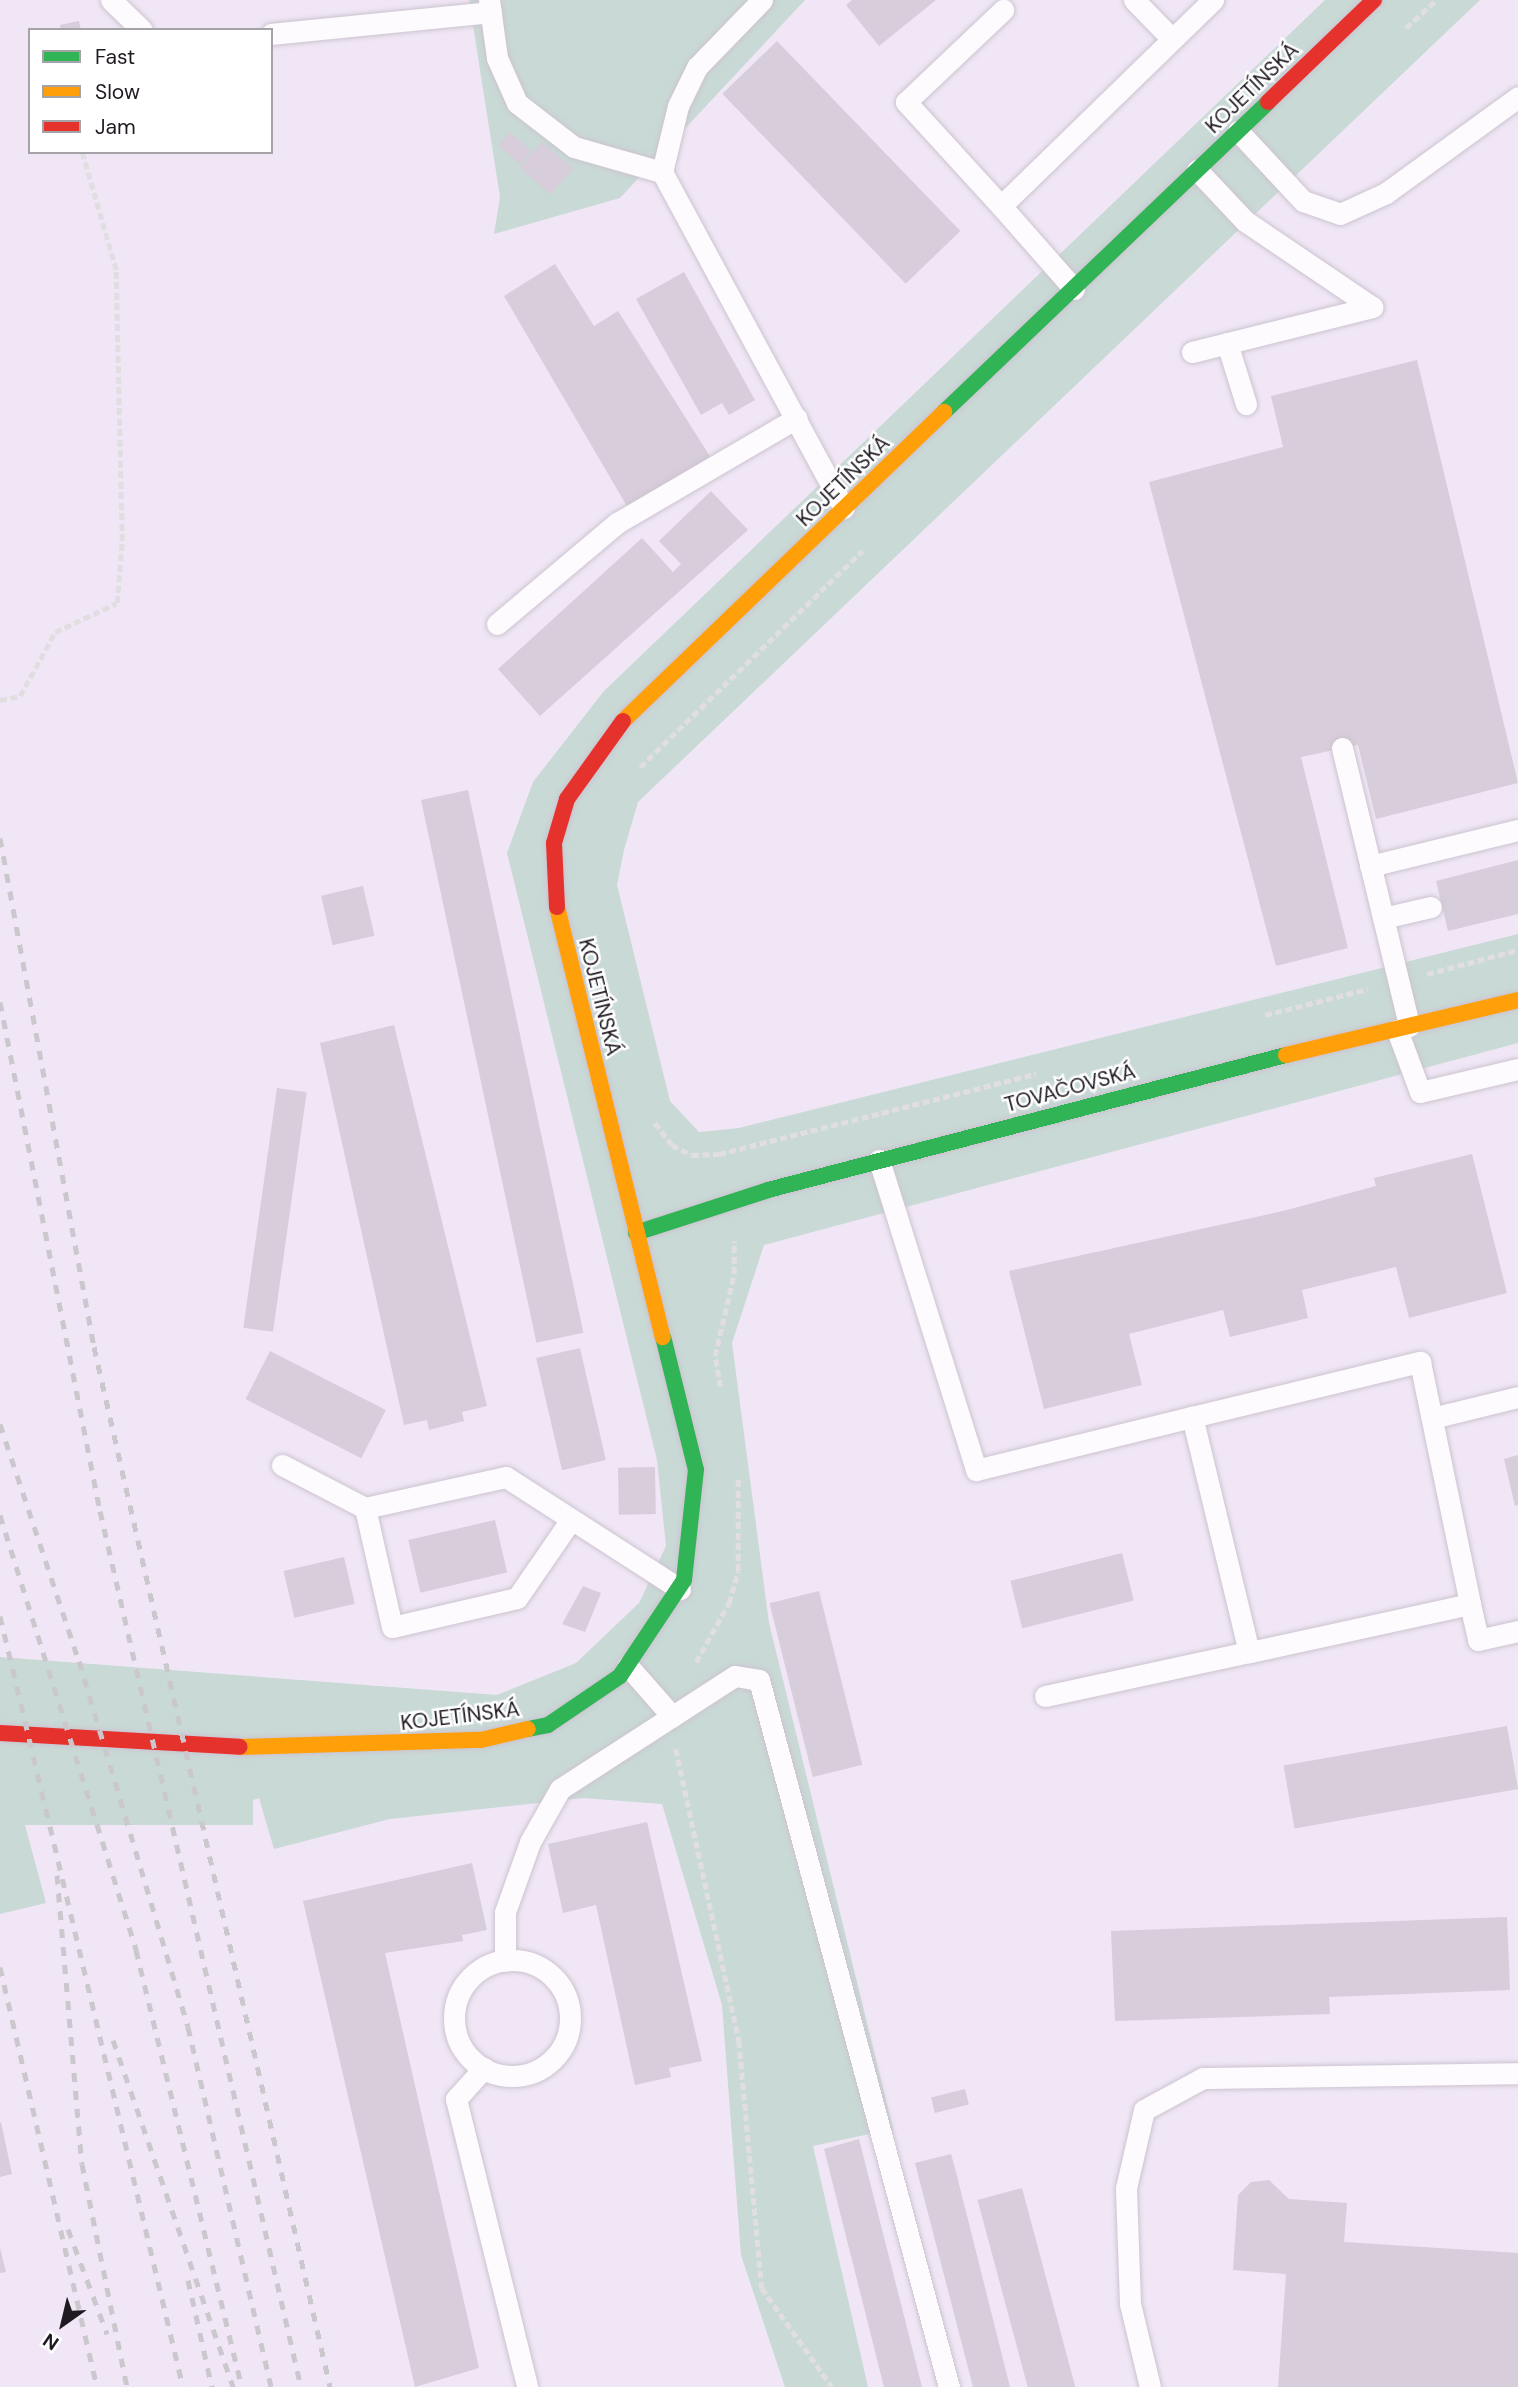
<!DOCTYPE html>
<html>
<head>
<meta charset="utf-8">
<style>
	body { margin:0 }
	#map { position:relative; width:1518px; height:2387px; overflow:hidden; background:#f0e6f5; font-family:"DM Sans",sans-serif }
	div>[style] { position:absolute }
	.green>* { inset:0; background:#c9d9d6 }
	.building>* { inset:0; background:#d8cdda; transform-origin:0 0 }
	.path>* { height:4.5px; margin-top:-2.25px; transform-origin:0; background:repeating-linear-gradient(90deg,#e1dee2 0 7px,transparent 0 10.5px) }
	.roads { filter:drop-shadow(0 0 2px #ccc4d0) drop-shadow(0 0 2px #ccc4d0) }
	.lane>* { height:21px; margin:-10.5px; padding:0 10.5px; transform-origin:10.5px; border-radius:10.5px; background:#fdfbfe }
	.lane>.ring { margin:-10.5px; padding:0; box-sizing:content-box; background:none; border:21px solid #fdfbfe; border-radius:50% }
	.fast>* { height:16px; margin:-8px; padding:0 8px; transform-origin:8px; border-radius:8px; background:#30b455 }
	.slow>* { height:16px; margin:-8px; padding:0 8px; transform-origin:8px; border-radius:8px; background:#ff9f0a }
	.jam>* { height:16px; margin:-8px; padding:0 8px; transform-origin:8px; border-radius:8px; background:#e5322d }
	.rail>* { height:5px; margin-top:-2.5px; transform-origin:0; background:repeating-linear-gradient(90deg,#cbc8cd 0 9px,transparent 0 18px) }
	span { translate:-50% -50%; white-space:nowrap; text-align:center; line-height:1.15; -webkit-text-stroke:5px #fff; paint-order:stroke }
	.street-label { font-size:21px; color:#1f1922 }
	.legend { position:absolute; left:28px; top:28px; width:245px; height:126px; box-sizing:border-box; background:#fff; border:2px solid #a5a3a7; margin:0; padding:9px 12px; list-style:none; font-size:21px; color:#1f1922 }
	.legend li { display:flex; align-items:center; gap:14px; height:35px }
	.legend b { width:35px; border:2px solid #a5a3a7 }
	.north { position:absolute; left:28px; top:2289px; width:70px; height:70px; -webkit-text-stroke:5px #fff; paint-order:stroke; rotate:214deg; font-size:19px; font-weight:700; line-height:28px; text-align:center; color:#1f1922 }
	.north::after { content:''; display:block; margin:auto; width:24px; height:32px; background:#1f1922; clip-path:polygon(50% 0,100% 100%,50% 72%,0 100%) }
</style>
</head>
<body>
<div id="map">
	<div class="green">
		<i style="clip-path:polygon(469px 0,805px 0,620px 198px,494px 234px,500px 197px)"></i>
		<i style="clip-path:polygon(1325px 0,1480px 0,638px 802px,624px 850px,617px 885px,670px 1101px,699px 1132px,739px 1128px,1518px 934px,1518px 1043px,764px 1245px,732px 1343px,769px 1623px,893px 2129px,813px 2146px,868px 2387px,785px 2387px,741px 2255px,722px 2005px,662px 1804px,583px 1798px,390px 1819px,274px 1849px,259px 1798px,253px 1800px,253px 1825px,25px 1825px,46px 1903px,0 1914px,0 1657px,497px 1695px,576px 1663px,639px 1603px,666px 1546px,657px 1460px,507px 853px,533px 782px,604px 691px)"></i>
	</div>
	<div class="building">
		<i style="clip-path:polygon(852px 0,936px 0,879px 46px,846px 5px)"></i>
		<i style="clip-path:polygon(79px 21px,81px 30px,61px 30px,60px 25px)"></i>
		<i style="left:777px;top:41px;width:264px;height:76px;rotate:46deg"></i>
		<i style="left:510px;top:132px;width:29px;height:18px;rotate:41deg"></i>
		<i style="left:542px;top:142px;width:41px;height:34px;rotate:41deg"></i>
		<i style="clip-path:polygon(555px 264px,594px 326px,618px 311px,713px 461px,628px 508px,504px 296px)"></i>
		<i style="clip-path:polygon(684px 272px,755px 400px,729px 415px,722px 403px,701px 415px,636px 299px)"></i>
		<i style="clip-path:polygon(1417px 360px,1518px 783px,1376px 819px,1358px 745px,1301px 757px,1348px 948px,1276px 966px,1149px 482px,1283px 447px,1271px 396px)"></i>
		<i style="clip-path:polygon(711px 491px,748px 530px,540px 716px,498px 669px,642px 538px,673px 572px,681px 564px,659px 541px)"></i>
		<i style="left:468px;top:790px;width:555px;height:48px;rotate:78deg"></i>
		<i style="clip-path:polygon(1518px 860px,1518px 914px,1448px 931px,1436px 881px)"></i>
		<i style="left:363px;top:886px;width:51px;height:43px;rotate:77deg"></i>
		<i style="clip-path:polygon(394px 1025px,487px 1406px,462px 1412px,464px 1421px,429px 1430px,427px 1420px,404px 1425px,320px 1043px)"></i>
		<i style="left:277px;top:1088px;width:30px;height:242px;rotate:8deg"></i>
		<i style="clip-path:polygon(1472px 1154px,1507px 1293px,1409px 1318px,1396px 1267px,1302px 1290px,1308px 1318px,1230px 1337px,1223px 1310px,1129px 1334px,1142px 1385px,1044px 1409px,1009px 1271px,1283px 1211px,1376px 1186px,1374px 1178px)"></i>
		<i style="left:580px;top:1348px;width:115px;height:45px;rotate:77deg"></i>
		<i style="left:270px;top:1351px;width:130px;height:54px;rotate:27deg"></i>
		<i style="clip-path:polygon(1518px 1455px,1518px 1505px,1515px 1506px,1504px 1459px)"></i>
		<i style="left:655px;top:1467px;width:47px;height:37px;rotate:89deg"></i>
		<i style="left:495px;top:1520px;width:54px;height:89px;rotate:77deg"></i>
		<i style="left:1122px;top:1553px;width:49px;height:115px;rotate:76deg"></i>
		<i style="left:344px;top:1557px;width:48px;height:62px;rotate:77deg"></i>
		<i style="clip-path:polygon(583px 1586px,601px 1593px,585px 1632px,562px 1624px)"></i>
		<i style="left:819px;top:1591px;width:179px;height:51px;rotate:76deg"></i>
		<i style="left:1507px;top:1726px;width:64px;height:227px;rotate:80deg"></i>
		<i style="clip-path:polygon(647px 1822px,702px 2061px,669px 2068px,671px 2077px,635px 2085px,596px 1905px,563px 1913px,548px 1844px)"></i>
		<i style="clip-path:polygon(472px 1863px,487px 1930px,462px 1935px,463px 1941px,385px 1953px,479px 2368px,415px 2387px,303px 1901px)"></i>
		<i style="clip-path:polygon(1507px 1917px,1510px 1990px,1329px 1997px,1330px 2014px,1115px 2021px,1111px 1931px)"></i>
		<i style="left:965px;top:2089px;width:16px;height:35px;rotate:76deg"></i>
		<i style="clip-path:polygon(1px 2122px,12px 2174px,0 2177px,0 2123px)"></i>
		<i style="clip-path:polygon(859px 2139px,917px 2367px,922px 2387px,884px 2387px,855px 2272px,824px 2149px)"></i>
		<i style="clip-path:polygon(951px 2154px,956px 2172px,1010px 2387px,973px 2387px,915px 2163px)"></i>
		<i style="clip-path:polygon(1269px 2180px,1289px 2199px,1347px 2203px,1344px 2242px,1518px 2253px,1518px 2387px,1278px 2387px,1286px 2274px,1233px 2270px,1238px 2195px,1251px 2182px)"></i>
		<i style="left:1022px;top:2188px;width:206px;height:46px;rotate:75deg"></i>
		<i style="clip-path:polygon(0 2248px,6px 2272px,0 2273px)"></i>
	</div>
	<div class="path">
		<i style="left:1406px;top:28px;width:41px;rotate:-43deg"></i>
		<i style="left:0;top:700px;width:20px;rotate:-11deg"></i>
		<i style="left:20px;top:696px;width:73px;rotate:-61.3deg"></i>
		<i style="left:55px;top:632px;width:68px;rotate:-25.1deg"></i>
		<i style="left:117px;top:603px;width:62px;rotate:-85.4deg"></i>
		<i style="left:122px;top:541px;width:271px;rotate:-91.3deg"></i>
		<i style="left:116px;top:270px;width:123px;rotate:-106.1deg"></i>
		<i style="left:640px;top:767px;width:310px;rotate:-44.2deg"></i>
		<i style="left:1427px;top:974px;width:94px;rotate:-14.8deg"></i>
		<i style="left:1265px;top:1015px;width:106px;rotate:-14.2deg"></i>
		<i style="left:655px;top:1123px;width:28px;rotate:52deg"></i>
		<i style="left:672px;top:1145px;width:22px;rotate:27deg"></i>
		<i style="left:692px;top:1155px;width:27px;rotate:-2deg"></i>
		<i style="left:719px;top:1154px;width:327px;rotate:-14.2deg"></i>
		<i style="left:720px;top:1387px;width:31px;rotate:-99deg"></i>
		<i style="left:715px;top:1356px;width:84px;rotate:-77deg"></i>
		<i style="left:734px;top:1274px;width:33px;rotate:-90deg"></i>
		<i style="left:696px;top:1662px;width:68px;rotate:-60.8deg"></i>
		<i style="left:729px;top:1603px;width:33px;rotate:-74deg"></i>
		<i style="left:738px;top:1571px;width:93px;rotate:-90deg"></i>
		<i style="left:676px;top:1749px;width:299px;rotate:77.8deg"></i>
		<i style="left:739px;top:2041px;width:248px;rotate:84.7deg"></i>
		<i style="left:762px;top:2288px;width:121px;rotate:54.7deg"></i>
	</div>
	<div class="roads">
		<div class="lane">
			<i style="left:111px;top:0;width:43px;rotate:44.1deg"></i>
			<i style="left:489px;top:0;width:59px;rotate:82.1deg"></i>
			<i style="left:497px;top:58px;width:49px;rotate:66deg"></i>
			<i style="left:517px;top:103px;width:72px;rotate:37.7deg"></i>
			<i style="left:574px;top:147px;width:91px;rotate:15.9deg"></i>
			<i style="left:762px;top:0;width:93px;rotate:134.1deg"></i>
			<i style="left:697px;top:67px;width:43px;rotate:116deg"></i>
			<i style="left:678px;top:106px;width:68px;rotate:103.6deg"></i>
			<i style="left:662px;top:172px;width:382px;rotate:61.6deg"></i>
			<i style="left:1134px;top:0;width:54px;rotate:45.7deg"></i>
			<i style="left:271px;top:34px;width:221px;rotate:-5.7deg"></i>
			<i style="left:1238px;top:131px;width:96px;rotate:47.1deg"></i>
			<i style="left:1303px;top:201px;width:39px;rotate:19deg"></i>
			<i style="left:1340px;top:214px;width:51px;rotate:-24.5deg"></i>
			<i style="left:1386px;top:193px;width:163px;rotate:-36deg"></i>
			<i style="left:1001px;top:206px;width:141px;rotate:-132.4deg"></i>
			<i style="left:906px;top:102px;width:134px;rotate:-43.5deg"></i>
			<i style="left:1074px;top:289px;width:111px;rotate:-131.3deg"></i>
			<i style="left:1001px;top:206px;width:296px;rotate:-44.2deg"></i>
			<i style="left:1227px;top:343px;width:64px;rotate:72.7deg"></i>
			<i style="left:1192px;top:352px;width:186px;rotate:-14deg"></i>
			<i style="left:1372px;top:307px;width:153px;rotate:-145.9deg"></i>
			<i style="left:1245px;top:221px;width:70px;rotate:-133.3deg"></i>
			<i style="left:497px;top:624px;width:157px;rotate:-40.1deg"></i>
			<i style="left:617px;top:523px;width:208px;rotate:-30.3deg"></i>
			<i style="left:1342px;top:748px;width:286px;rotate:76.4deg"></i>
			<i style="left:1370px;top:866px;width:152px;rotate:-13.7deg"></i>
			<i style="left:1383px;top:918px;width:49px;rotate:-12.9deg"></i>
			<i style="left:1397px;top:1030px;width:66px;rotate:69.6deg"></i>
			<i style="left:1420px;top:1092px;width:101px;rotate:-13.2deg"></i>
			<i style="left:879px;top:1160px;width:325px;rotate:72.6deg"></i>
			<i style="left:976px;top:1470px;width:222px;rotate:-13.8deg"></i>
			<i style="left:1192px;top:1417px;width:235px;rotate:-13.6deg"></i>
			<i style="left:1420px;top:1362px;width:247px;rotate:78.3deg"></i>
			<i style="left:1470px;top:1604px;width:226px;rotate:167.7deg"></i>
			<i style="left:1249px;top:1652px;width:242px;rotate:-103.6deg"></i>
			<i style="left:1432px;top:1418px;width:89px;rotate:-13.7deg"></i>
			<i style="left:282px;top:1465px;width:93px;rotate:27.4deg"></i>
			<i style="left:570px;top:1521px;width:93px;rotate:124.5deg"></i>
			<i style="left:517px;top:1598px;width:128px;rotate:166.9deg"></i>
			<i style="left:392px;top:1627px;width:122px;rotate:-102.8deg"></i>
			<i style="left:365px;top:1508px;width:144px;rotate:-12.4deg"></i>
			<i style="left:506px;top:1477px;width:207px;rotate:32.8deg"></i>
			<i style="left:1470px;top:1604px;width:37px;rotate:77deg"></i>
			<i style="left:1478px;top:1640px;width:41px;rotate:-12.7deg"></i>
			<i style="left:628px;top:1666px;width:67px;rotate:48.7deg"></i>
			<i style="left:1045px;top:1696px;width:209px;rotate:-12.2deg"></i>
			<i class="ring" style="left:454px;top:1960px;width:95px;height:95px"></i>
			<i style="left:505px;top:1961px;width:49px;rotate:-90deg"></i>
			<i style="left:505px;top:1912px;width:74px;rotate:-70.3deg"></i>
			<i style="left:530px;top:1842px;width:61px;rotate:-60.5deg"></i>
			<i style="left:560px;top:1789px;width:208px;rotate:-32.9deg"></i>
			<i style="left:735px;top:1676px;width:24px;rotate:9deg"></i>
			<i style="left:759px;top:1680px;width:732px;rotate:74.96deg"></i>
			<i style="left:484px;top:2068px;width:42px;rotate:132.1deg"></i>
			<i style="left:456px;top:2099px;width:296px;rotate:76.1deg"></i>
			<i style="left:1150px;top:2387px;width:85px;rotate:-103.5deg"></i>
			<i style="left:1130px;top:2304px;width:116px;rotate:-92deg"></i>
			<i style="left:1126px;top:2188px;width:80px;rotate:-77deg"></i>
			<i style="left:1144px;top:2110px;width:67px;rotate:-28.5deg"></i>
			<i style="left:1203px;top:2078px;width:315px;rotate:-0.9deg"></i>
		</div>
		<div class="fast">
			<i style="left:944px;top:412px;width:448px;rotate:-43.7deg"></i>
			<i style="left:636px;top:1233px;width:139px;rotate:-18deg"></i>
			<i style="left:768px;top:1190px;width:535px;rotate:-14.61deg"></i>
			<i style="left:528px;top:1729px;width:20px;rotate:-11deg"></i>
			<i style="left:548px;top:1725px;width:87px;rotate:-34.2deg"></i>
			<i style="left:620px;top:1676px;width:115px;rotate:-56.3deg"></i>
			<i style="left:684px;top:1580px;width:111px;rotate:-83.8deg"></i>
			<i style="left:696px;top:1470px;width:137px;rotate:-103.9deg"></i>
		</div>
		<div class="slow">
			<i style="left:623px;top:721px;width:446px;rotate:-43.9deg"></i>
			<i style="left:557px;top:907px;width:443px;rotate:76.2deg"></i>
			<i style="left:1286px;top:1055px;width:238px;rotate:-13.3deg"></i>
			<i style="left:240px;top:1747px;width:241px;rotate:-1.7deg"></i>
			<i style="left:481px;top:1740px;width:48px;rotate:-13.2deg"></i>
		</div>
		<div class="jam">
			<i style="left:1268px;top:102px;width:147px;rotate:-43.9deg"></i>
			<i style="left:557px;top:907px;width:64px;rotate:-92.7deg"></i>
			<i style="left:554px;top:843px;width:46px;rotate:-73.5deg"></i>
			<i style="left:567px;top:799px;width:96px;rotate:-54.3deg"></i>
			<i style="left:0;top:1733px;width:240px;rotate:3.3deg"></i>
		</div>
	</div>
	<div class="rail">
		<i style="left:0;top:838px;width:518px;rotate:79.54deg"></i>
		<i style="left:94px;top:1347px;width:1066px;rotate:77.21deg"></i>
		<i style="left:0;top:1002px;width:519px;rotate:78.89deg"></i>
		<i style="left:100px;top:1511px;width:899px;rotate:77.08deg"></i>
		<i style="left:0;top:1424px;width:250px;rotate:71.6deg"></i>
		<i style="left:79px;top:1661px;width:382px;rotate:73.4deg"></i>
		<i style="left:188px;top:2027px;width:369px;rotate:77deg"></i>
		<i style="left:0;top:1515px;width:456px;rotate:72.6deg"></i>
		<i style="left:136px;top:1950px;width:450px;rotate:76.4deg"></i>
		<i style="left:0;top:1616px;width:792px;rotate:76.65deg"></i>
		<i style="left:57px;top:1875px;width:290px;rotate:85.1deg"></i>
		<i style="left:82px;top:2164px;width:227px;rotate:78.6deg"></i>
		<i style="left:0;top:1967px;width:431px;rotate:77deg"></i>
		<i style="left:113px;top:2040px;width:367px;rotate:70.9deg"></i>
		<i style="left:68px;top:2229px;width:112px;rotate:69.6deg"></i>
		<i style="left:188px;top:2280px;width:110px;rotate:77.4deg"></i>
	</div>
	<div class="street-label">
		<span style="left:1252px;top:88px;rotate:-44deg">KOJETÍNSKÁ</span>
		<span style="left:843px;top:481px;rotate:-44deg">KOJETÍNSKÁ</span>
		<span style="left:600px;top:997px;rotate:76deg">KOJETÍNSKÁ</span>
		<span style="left:1070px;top:1088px;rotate:-15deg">TOVAČOVSKÁ</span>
		<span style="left:460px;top:1716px;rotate:-7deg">KOJETÍNSKÁ</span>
	</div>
	<ul class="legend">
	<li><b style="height:9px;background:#30b455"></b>Fast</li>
	<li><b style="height:9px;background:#ff9f0a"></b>Slow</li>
	<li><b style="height:9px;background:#e5322d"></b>Jam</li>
	</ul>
	<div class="north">N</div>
</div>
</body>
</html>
